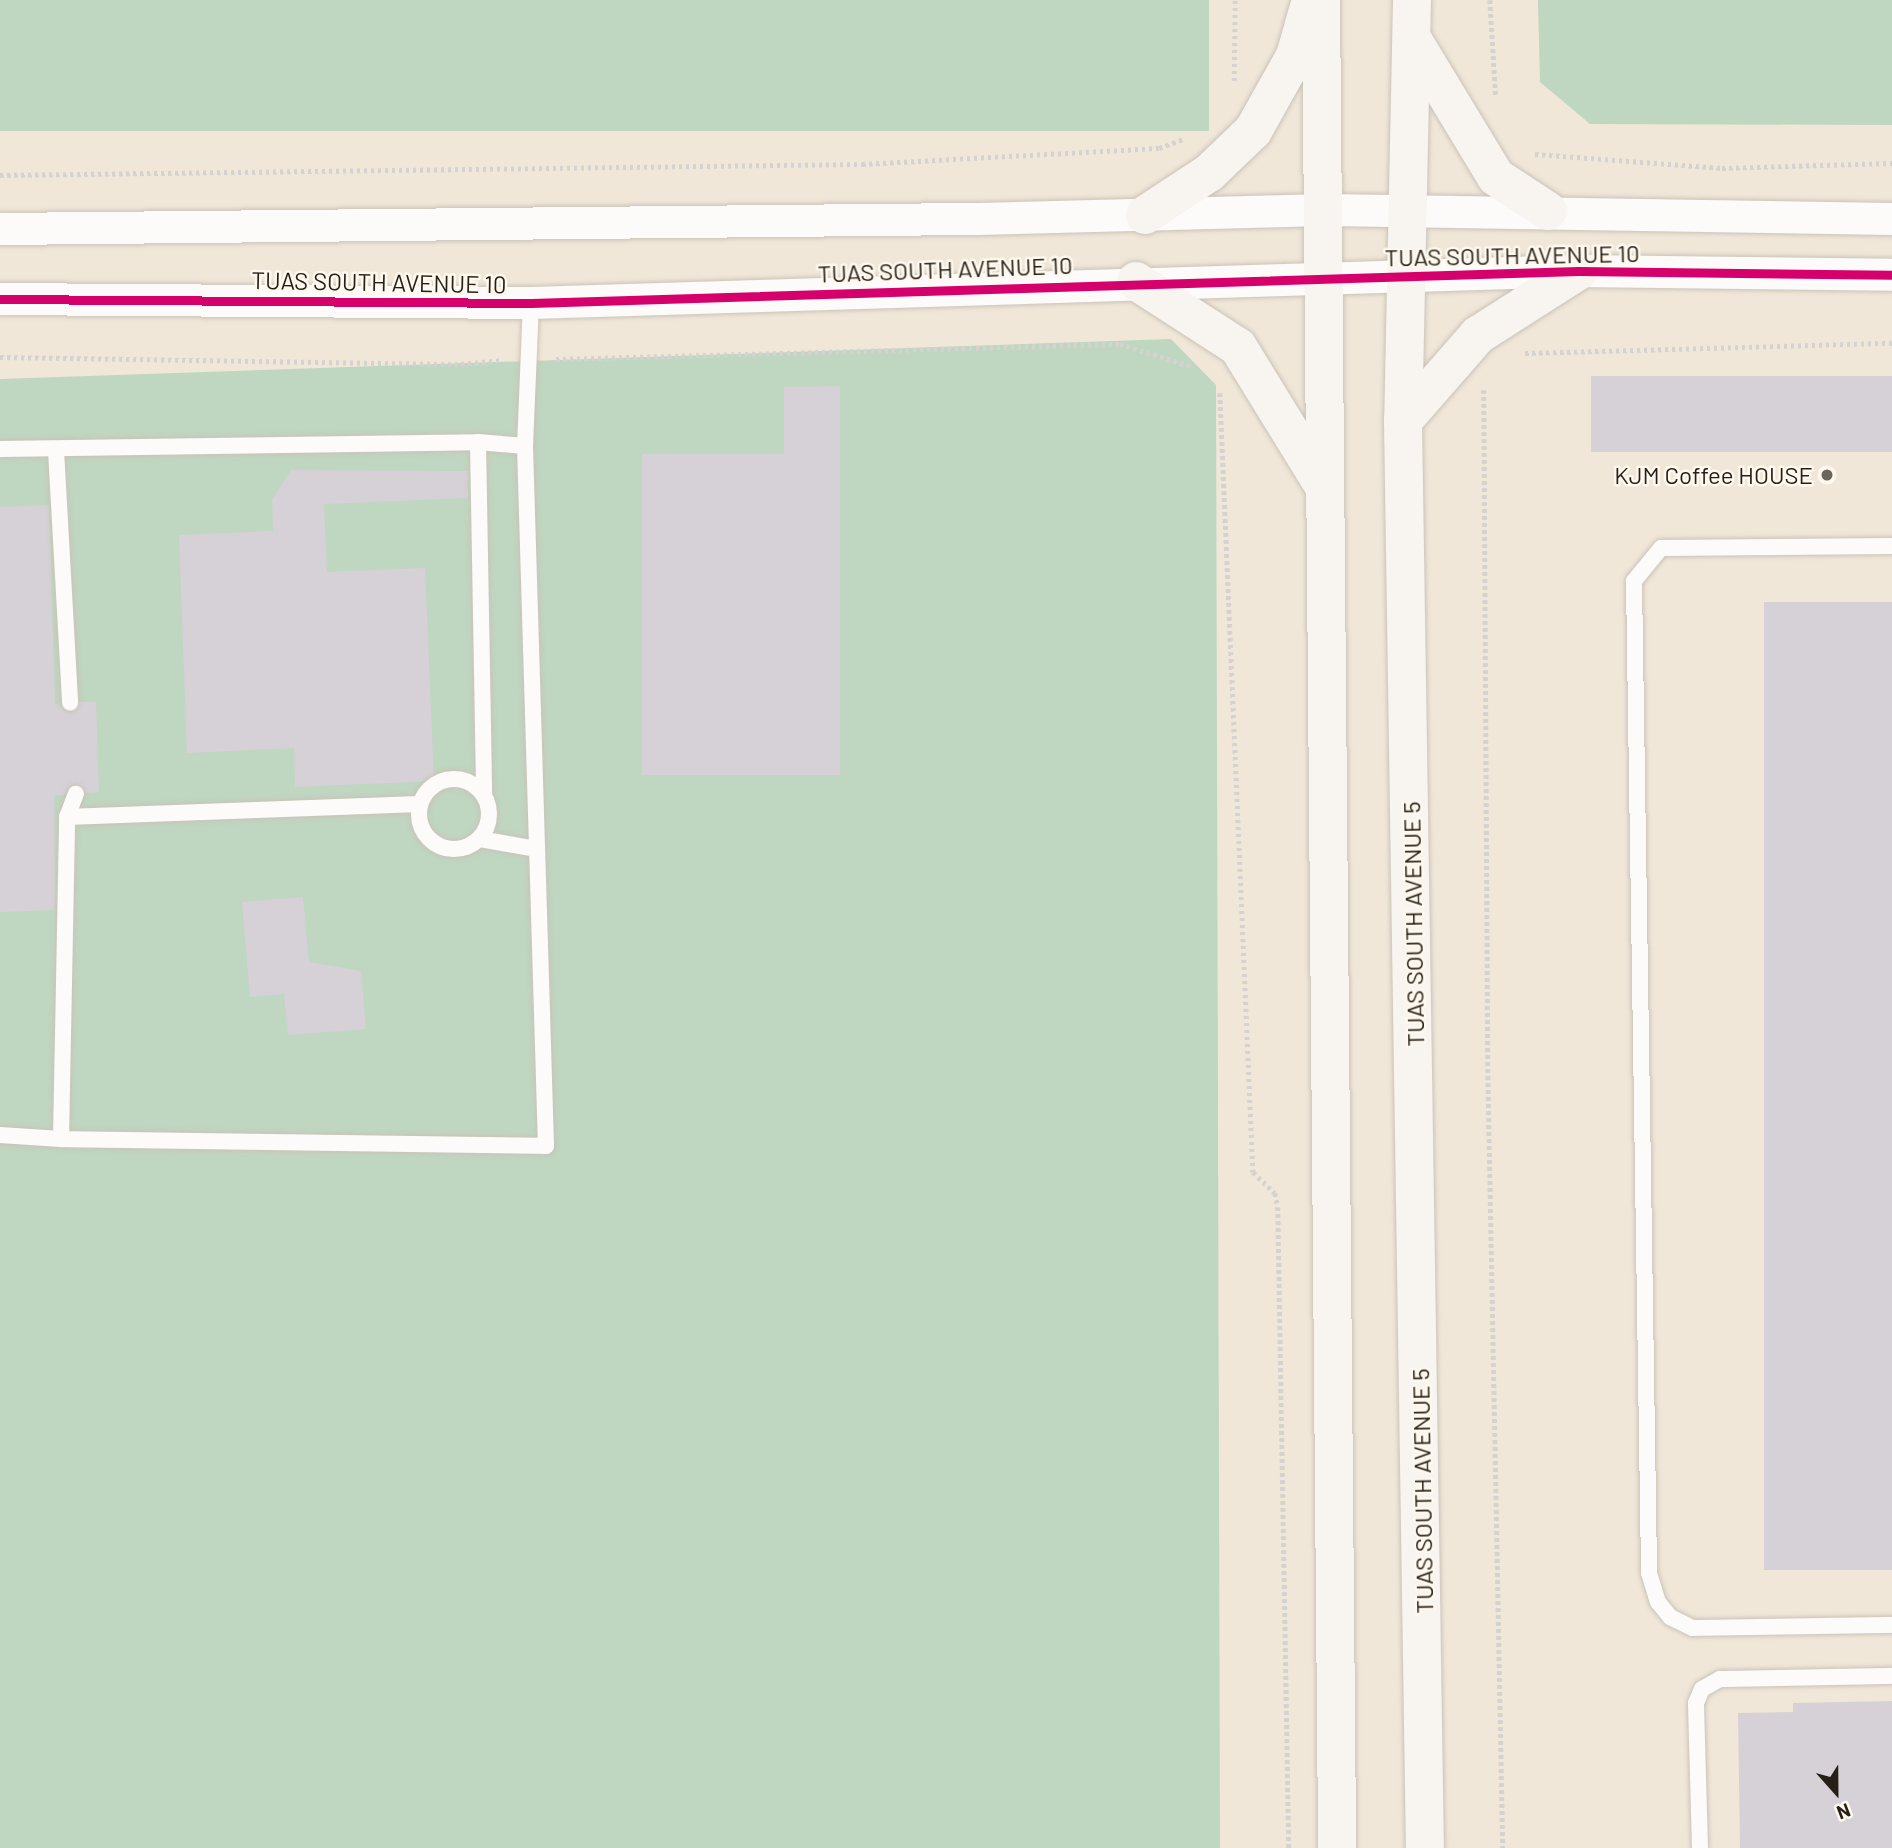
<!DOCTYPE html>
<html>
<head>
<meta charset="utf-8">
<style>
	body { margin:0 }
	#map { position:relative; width:1892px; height:1848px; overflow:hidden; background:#f0e7d9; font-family:Barlow,sans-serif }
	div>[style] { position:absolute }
	.green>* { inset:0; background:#bfd6c1; transform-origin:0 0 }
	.building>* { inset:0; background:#d6d1d6; transform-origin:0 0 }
	.path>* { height:4.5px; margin-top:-2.25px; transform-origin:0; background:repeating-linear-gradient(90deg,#d5d3cf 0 3.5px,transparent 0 7px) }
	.roads { filter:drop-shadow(0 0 2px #cac3b8) drop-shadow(0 0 2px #cac3b8) }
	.lane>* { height:16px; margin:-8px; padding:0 8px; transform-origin:8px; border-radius:8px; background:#fdfbf9 }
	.lane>.ring { margin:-8px; padding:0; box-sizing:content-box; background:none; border:16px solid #fdfbf9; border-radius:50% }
	.street>* { height:32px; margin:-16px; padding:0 16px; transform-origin:16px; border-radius:16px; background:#fdfbf9 }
	.secondary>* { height:38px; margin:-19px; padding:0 19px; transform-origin:19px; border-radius:19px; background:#f8f4f0 }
	.cycleway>* { height:9px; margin:-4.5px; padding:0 4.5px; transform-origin:4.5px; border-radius:4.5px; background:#d6006c }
	.dots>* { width:19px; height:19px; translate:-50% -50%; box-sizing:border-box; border:4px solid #fef8ee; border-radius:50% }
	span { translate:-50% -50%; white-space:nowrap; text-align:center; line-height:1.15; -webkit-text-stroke:5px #fef8ee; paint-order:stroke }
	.street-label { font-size:24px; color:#251f16 }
	.poi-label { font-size:24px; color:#251f16 }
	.right { translate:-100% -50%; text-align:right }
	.north { position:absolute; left:1801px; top:1757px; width:70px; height:70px; -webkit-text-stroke:5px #fef8ee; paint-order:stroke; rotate:159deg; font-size:19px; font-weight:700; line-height:28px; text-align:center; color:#251f16 }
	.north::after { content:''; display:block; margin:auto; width:24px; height:32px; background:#251f16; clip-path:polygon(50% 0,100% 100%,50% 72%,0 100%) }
</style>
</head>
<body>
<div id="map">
	<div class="green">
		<i style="left:0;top:0;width:1209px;height:131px"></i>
		<i style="clip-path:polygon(1538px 0,1892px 0,1892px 125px,1590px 124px,1540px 82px)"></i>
		<i style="clip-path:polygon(1171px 339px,1216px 385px,1220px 1848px,0 1848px,0 379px)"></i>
	</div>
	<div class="building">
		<i style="left:1892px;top:376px;width:76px;height:301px;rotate:90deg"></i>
		<i style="clip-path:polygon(840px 386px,840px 775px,642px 775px,642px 454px,784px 454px,784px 387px)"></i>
		<i style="clip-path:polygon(291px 470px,468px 471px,468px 498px,324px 504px,327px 572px,425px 568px,434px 781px,295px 787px,294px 748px,187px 753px,179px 535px,273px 531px,272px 499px)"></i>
		<i style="clip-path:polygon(49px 505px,55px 703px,70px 713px,80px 702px,96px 702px,99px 792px,86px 793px,75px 784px,64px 795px,54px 796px,55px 910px,0 912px,0 507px)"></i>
		<i style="left:1892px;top:602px;width:968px;height:128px;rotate:90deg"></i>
		<i style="clip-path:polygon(303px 897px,309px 962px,361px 971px,366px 1029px,288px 1035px,284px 994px,250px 997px,242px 902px)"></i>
		<i style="clip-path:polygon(1892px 1701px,1892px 1848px,1740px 1848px,1738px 1713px,1793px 1712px,1793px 1703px)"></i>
	</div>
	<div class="path">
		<i style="left:1490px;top:0;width:97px;rotate:86.5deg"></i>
		<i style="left:1234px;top:81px;width:81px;rotate:-89.3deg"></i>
		<i style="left:1535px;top:154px;width:188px;rotate:4.3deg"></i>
		<i style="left:1722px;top:168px;width:170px;rotate:-1.7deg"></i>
		<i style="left:0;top:175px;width:862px;rotate:-0.73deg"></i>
		<i style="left:862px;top:164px;width:297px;rotate:-3.1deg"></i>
		<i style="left:1159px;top:148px;width:27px;rotate:-20deg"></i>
		<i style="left:1525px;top:353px;width:367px;rotate:-1.6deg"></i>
		<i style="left:0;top:357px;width:461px;rotate:0.9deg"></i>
		<i style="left:461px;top:364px;width:41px;rotate:-5.6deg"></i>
		<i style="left:556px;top:359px;width:564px;rotate:-1.52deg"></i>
		<i style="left:1120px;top:344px;width:77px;rotate:17.5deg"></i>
		<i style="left:1484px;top:390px;width:679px;rotate:89.66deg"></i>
		<i style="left:1488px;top:1069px;width:779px;rotate:88.9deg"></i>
		<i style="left:1220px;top:393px;width:780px;rotate:87.57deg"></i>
		<i style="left:1253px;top:1172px;width:30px;rotate:44deg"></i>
		<i style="left:1275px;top:1193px;width:14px;rotate:78deg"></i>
		<i style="left:1278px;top:1207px;width:641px;rotate:89.02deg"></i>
	</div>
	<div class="roads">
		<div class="lane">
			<i style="left:478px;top:442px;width:352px;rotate:89deg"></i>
			<i style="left:0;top:449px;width:478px;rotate:-0.8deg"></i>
			<i style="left:478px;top:442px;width:47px;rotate:4.9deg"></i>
			<i style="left:56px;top:450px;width:253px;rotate:86.8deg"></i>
			<i style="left:1892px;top:546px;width:231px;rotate:179.5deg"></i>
			<i style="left:1661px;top:548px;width:43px;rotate:129.3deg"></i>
			<i style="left:1634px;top:581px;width:992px;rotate:89.13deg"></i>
			<i style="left:1649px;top:1573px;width:30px;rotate:73deg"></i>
			<i style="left:1658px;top:1602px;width:19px;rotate:51deg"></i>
			<i style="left:1670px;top:1617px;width:25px;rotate:26deg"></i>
			<i style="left:1693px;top:1628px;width:199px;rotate:-0.9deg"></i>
			<i class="ring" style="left:419px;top:779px;width:54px;height:54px"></i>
			<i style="left:67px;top:817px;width:352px;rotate:-2.1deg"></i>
			<i style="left:480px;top:839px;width:58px;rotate:10deg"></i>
			<i style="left:0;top:1135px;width:61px;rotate:3.8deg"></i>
			<i style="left:61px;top:1139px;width:322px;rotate:-88.9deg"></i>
			<i style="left:67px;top:817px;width:25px;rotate:-69deg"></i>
			<i style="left:61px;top:1139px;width:485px;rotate:0.8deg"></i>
			<i style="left:546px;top:1146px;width:700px;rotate:-91.72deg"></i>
			<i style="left:525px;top:446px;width:143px;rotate:-87.6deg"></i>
			<i style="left:1700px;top:1848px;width:145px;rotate:-91.6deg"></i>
			<i style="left:1696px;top:1703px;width:15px;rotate:-67deg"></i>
			<i style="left:1702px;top:1689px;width:21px;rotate:-29deg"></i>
			<i style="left:1720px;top:1679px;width:172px;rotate:-1deg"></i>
		</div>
		<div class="street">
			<i style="left:0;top:229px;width:978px;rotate:-0.59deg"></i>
			<i style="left:978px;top:219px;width:348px;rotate:-1.5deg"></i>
			<i style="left:1326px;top:210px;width:566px;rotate:0.91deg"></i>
			<i style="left:0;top:299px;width:531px;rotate:0.43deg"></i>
			<i style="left:531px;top:303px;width:1047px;rotate:-1.75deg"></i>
			<i style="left:1578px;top:271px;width:314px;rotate:0.7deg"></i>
		</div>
		<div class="secondary">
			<i style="left:1321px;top:0;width:1848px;rotate:89.5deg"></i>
			<i style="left:1412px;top:0;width:421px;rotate:91.2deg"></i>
			<i style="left:1403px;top:421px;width:1427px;rotate:89.12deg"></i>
			<i style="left:1413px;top:40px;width:160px;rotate:58.8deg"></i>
			<i style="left:1496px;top:177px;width:62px;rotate:33.2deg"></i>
			<i style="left:1145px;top:215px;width:77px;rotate:-33.3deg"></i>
			<i style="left:1209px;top:173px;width:61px;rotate:-43.7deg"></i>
			<i style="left:1253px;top:131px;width:86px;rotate:-60.8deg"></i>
			<i style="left:1295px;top:56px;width:51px;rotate:-74.1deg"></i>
			<i style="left:1136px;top:281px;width:121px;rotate:32.9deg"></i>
			<i style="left:1238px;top:347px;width:162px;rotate:58.4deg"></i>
			<i style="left:1403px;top:421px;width:114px;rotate:-48.9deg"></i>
			<i style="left:1478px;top:335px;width:119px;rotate:-32.6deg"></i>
		</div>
	</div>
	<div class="cycleway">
		<i style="left:0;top:299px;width:531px;rotate:0.43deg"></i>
		<i style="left:531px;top:303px;width:1047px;rotate:-1.75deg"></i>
		<i style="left:1578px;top:271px;width:314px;rotate:0.7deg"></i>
	</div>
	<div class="dots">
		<i style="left:1827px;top:475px;background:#6c655a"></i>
	</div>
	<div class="street-label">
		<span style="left:1512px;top:255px;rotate:-1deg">TUAS SOUTH AVENUE 10</span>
		<span style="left:945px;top:269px;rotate:-2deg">TUAS SOUTH AVENUE 10</span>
		<span style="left:379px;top:282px;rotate:1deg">TUAS SOUTH AVENUE 10</span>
		<span style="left:1413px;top:924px;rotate:-91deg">TUAS SOUTH AVENUE 5</span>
		<span style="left:1422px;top:1491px;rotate:-91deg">TUAS SOUTH AVENUE 5</span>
	</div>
	<div class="poi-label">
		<span class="right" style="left:1813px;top:475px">KJM Coffee HOUSE</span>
	</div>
	<div class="north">N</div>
</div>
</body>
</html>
